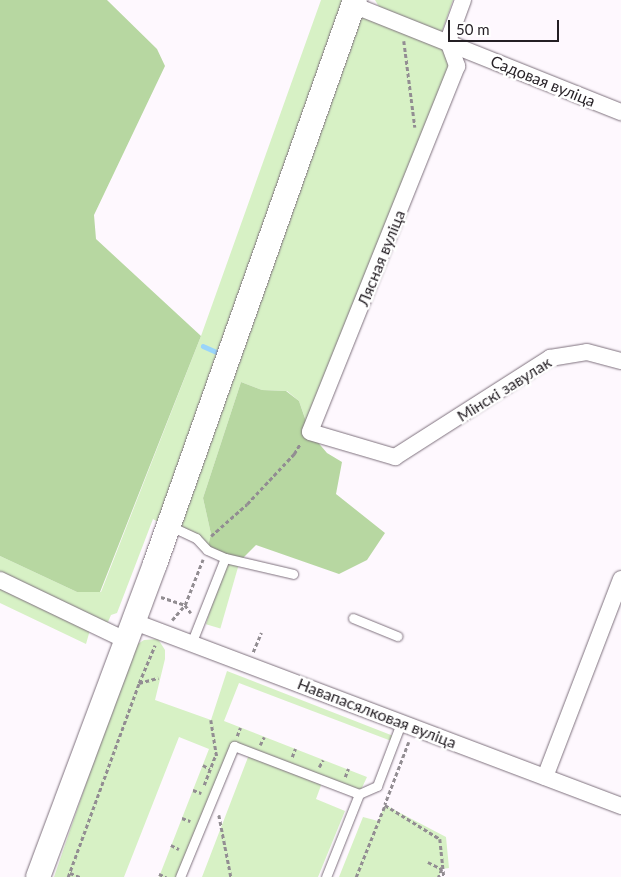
<!DOCTYPE html>
<html>
<head>
<meta charset="utf-8">
<style>
	body { margin:0 }
	#map { position:relative; width:621px; height:877px; overflow:hidden; background:#fef8fe; font-family:Lato,sans-serif }
	div>[style] { position:absolute }
	.green>* { inset:0; background:#d7f1c5; transform-origin:0 0 }
	.forest>* { inset:0; background:#b7d7a1 }
	.stream>* { height:4.5px; margin:-2.25px; padding:0 2.25px; transform-origin:2.25px; border-radius:2.25px; background:#9ad5fa }
	.path>* { height:2.5px; margin-top:-1.25px; transform-origin:0; background:repeating-linear-gradient(90deg,#928d92 0 4px,transparent 0 6.5px) }
	.roads { filter:drop-shadow(0 0 1px #7e717d) drop-shadow(0 0 1px #7e717d) }
	.lane>* { height:9px; margin:-4.5px; padding:0 4.5px; transform-origin:4.5px; border-radius:4.5px; background:#fff }
	.street>* { height:16px; margin:-8px; padding:0 8px; transform-origin:8px; border-radius:8px; background:#fff }
	.secondary>* { height:24px; margin:-12px; padding:0 12px; transform-origin:12px; border-radius:12px; background:#fff }
	span { translate:-50% -50%; white-space:nowrap; text-align:center; line-height:1.15; -webkit-text-stroke:5px #fff; paint-order:stroke }
	.street-label { font-size:16px; color:#241f24 }
	.scale { position:absolute; left:448px; top:20px; width:111px; height:22px; box-sizing:border-box; border:2px solid #241f24; border-top:0; padding-left:6px; font-size:15px; line-height:18px; white-space:nowrap; color:#241f24; -webkit-text-stroke:4px #fff; paint-order:stroke }
</style>
</head>
<body>
<div id="map">
	<div class="green">
		<i style="clip-path:polygon(321px 0,355px 0,448px 41px,457px 66px,310px 432px,299px 401px,287px 391px,262px 390px,241px 382px,203px 498px,211px 534px,207px 550px,153px 519px,117px 613px,111px 615px,105px 629px,92px 623px,86px 644px,0 603px,0 556px,77px 592px,101px 592px,201px 336px)"></i>
		<i style="clip-path:polygon(375px 0,453px 0,440px 37px,382px 12px)"></i>
		<i style="left:225px;top:558px;width:15px;height:69px;rotate:16deg"></i>
		<i style="clip-path:polygon(158px 639px,165px 650px,165px 659px,155px 700px,211px 720px,227px 671px,396px 737px,394px 742px,239px 683px,224px 721px,367px 777px,359px 794px,323px 780px,316px 799px,345px 811px,318px 877px,202px 877px,250px 752px,234px 746px,180px 877px,159px 877px,209px 749px,179px 737px,124px 877px,54px 877px,133px 647px,144px 640px)"></i>
		<i style="clip-path:polygon(385px 805px,446px 837px,449px 868px,442px 869px,439px 877px,339px 877px,363px 817px,378px 821px)"></i>
	</div>
	<div class="forest">
		<i style="clip-path:polygon(0 0,107px 0,157px 49px,165px 66px,94px 215px,96px 239px,201px 336px,100px 592px,77px 592px,0 556px)"></i>
		<i style="clip-path:polygon(241px 382px,262px 390px,286px 391px,299px 401px,310px 433px,327px 453px,342px 462px,336px 494px,385px 533px,367px 560px,339px 574px,256px 545px,239px 562px,207px 550px,211px 534px,203px 498px)"></i>
	</div>
	<div class="stream">
		<i style="left:203px;top:346px;width:20px;rotate:24deg"></i>
	</div>
	<div class="path">
		<i style="left:404px;top:41px;width:87px;rotate:82.7deg"></i>
		<i style="left:211px;top:536px;width:48px;rotate:-41.6deg"></i>
		<i style="left:247px;top:504px;width:69px;rotate:-46.8deg"></i>
		<i style="left:294px;top:454px;width:12px;rotate:-59deg"></i>
		<i style="left:161px;top:597px;width:25px;rotate:18deg"></i>
		<i style="left:185px;top:605px;width:10px;rotate:53deg"></i>
		<i style="left:172px;top:620px;width:20px;rotate:-49deg"></i>
		<i style="left:185px;top:605px;width:49px;rotate:-68.6deg"></i>
		<i style="left:253px;top:652px;width:21px;rotate:-67deg"></i>
		<i style="left:139px;top:683px;width:41px;rotate:-67.2deg"></i>
		<i style="left:211px;top:720px;width:37px;rotate:81deg"></i>
		<i style="left:237px;top:736px;width:9px;rotate:-69deg"></i>
		<i style="left:409px;top:742px;width:67px;rotate:110.9deg"></i>
		<i style="left:385px;top:805px;width:65px;rotate:31.7deg"></i>
		<i style="left:440px;top:839px;width:38px;rotate:84deg"></i>
		<i style="left:260px;top:745px;width:9px;rotate:-63deg"></i>
		<i style="left:292px;top:757px;width:9px;rotate:-69deg"></i>
		<i style="left:203px;top:765px;width:8px;rotate:30deg"></i>
		<i style="left:319px;top:767px;width:8px;rotate:-60deg"></i>
		<i style="left:345px;top:777px;width:9px;rotate:-69deg"></i>
		<i style="left:204px;top:785px;width:34px;rotate:-69deg"></i>
		<i style="left:193px;top:790px;width:9px;rotate:21deg"></i>
		<i style="left:219px;top:815px;width:63px;rotate:79deg"></i>
		<i style="left:182px;top:818px;width:9px;rotate:21deg"></i>
		<i style="left:171px;top:845px;width:9px;rotate:27deg"></i>
		<i style="left:428px;top:862px;width:16px;rotate:27deg"></i>
		<i style="left:442px;top:869px;width:9px;rotate:111deg"></i>
		<i style="left:70px;top:873px;width:11px;rotate:22deg"></i>
		<i style="left:159px;top:874px;width:8px;rotate:23deg"></i>
		<i style="left:68px;top:877px;width:207px;rotate:-69.9deg"></i>
		<i style="left:139px;top:683px;width:20px;rotate:-15deg"></i>
		<i style="left:356px;top:877px;width:78px;rotate:-68.1deg"></i>
	</div>
	<div class="roads">
		<div class="lane">
			<i style="left:168px;top:525px;width:31px;rotate:25deg"></i>
			<i style="left:196px;top:538px;width:16px;rotate:47deg"></i>
			<i style="left:207px;top:550px;width:20px;rotate:24deg"></i>
			<i style="left:225px;top:558px;width:70px;rotate:13.2deg"></i>
			<i style="left:353px;top:618px;width:48px;rotate:22.2deg"></i>
			<i style="left:191px;top:644px;width:92px;rotate:-68.4deg"></i>
			<i style="left:180px;top:877px;width:142px;rotate:-67.6deg"></i>
			<i style="left:234px;top:746px;width:134px;rotate:21deg"></i>
			<i style="left:359px;top:794px;width:20px;rotate:-24deg"></i>
			<i style="left:377px;top:786px;width:67px;rotate:-69.1deg"></i>
			<i style="left:326px;top:877px;width:89px;rotate:-68.3deg"></i>
		</div>
		<div class="street">
			<i style="left:463px;top:0;width:44px;rotate:110.1deg"></i>
			<i style="left:448px;top:41px;width:27px;rotate:70deg"></i>
			<i style="left:457px;top:66px;width:394px;rotate:111.9deg"></i>
			<i style="left:310px;top:432px;width:89px;rotate:16.4deg"></i>
			<i style="left:395px;top:457px;width:184px;rotate:-32.6deg"></i>
			<i style="left:550px;top:358px;width:37px;rotate:-9deg"></i>
			<i style="left:587px;top:352px;width:35px;rotate:15deg"></i>
			<i style="left:353px;top:5px;width:289px;rotate:21.8deg"></i>
			<i style="left:0;top:580px;width:139px;rotate:25.6deg"></i>
			<i style="left:132px;top:621px;width:523px;rotate:20.72deg"></i>
			<i style="left:545px;top:777px;width:212px;rotate:-69deg"></i>
		</div>
		<div class="secondary">
			<i style="left:38px;top:877px;width:334px;rotate:-69.5deg"></i>
			<i style="left:155px;top:564px;width:598px;rotate:-70.47deg"></i>
		</div>
	</div>
	<div class="street-label">
		<span style="left:543px;top:81px;rotate:22deg">Садовая вуліца</span>
		<span style="left:381px;top:258px;rotate:-68deg">Лясная вуліца</span>
		<span style="left:504px;top:389px;rotate:-32deg">Мінскі завулак</span>
		<span style="left:377px;top:713px;rotate:21deg">Навапасялковая вуліца</span>
	</div>
	<div class="scale">50 m</div>
</div>
</body>
</html>
